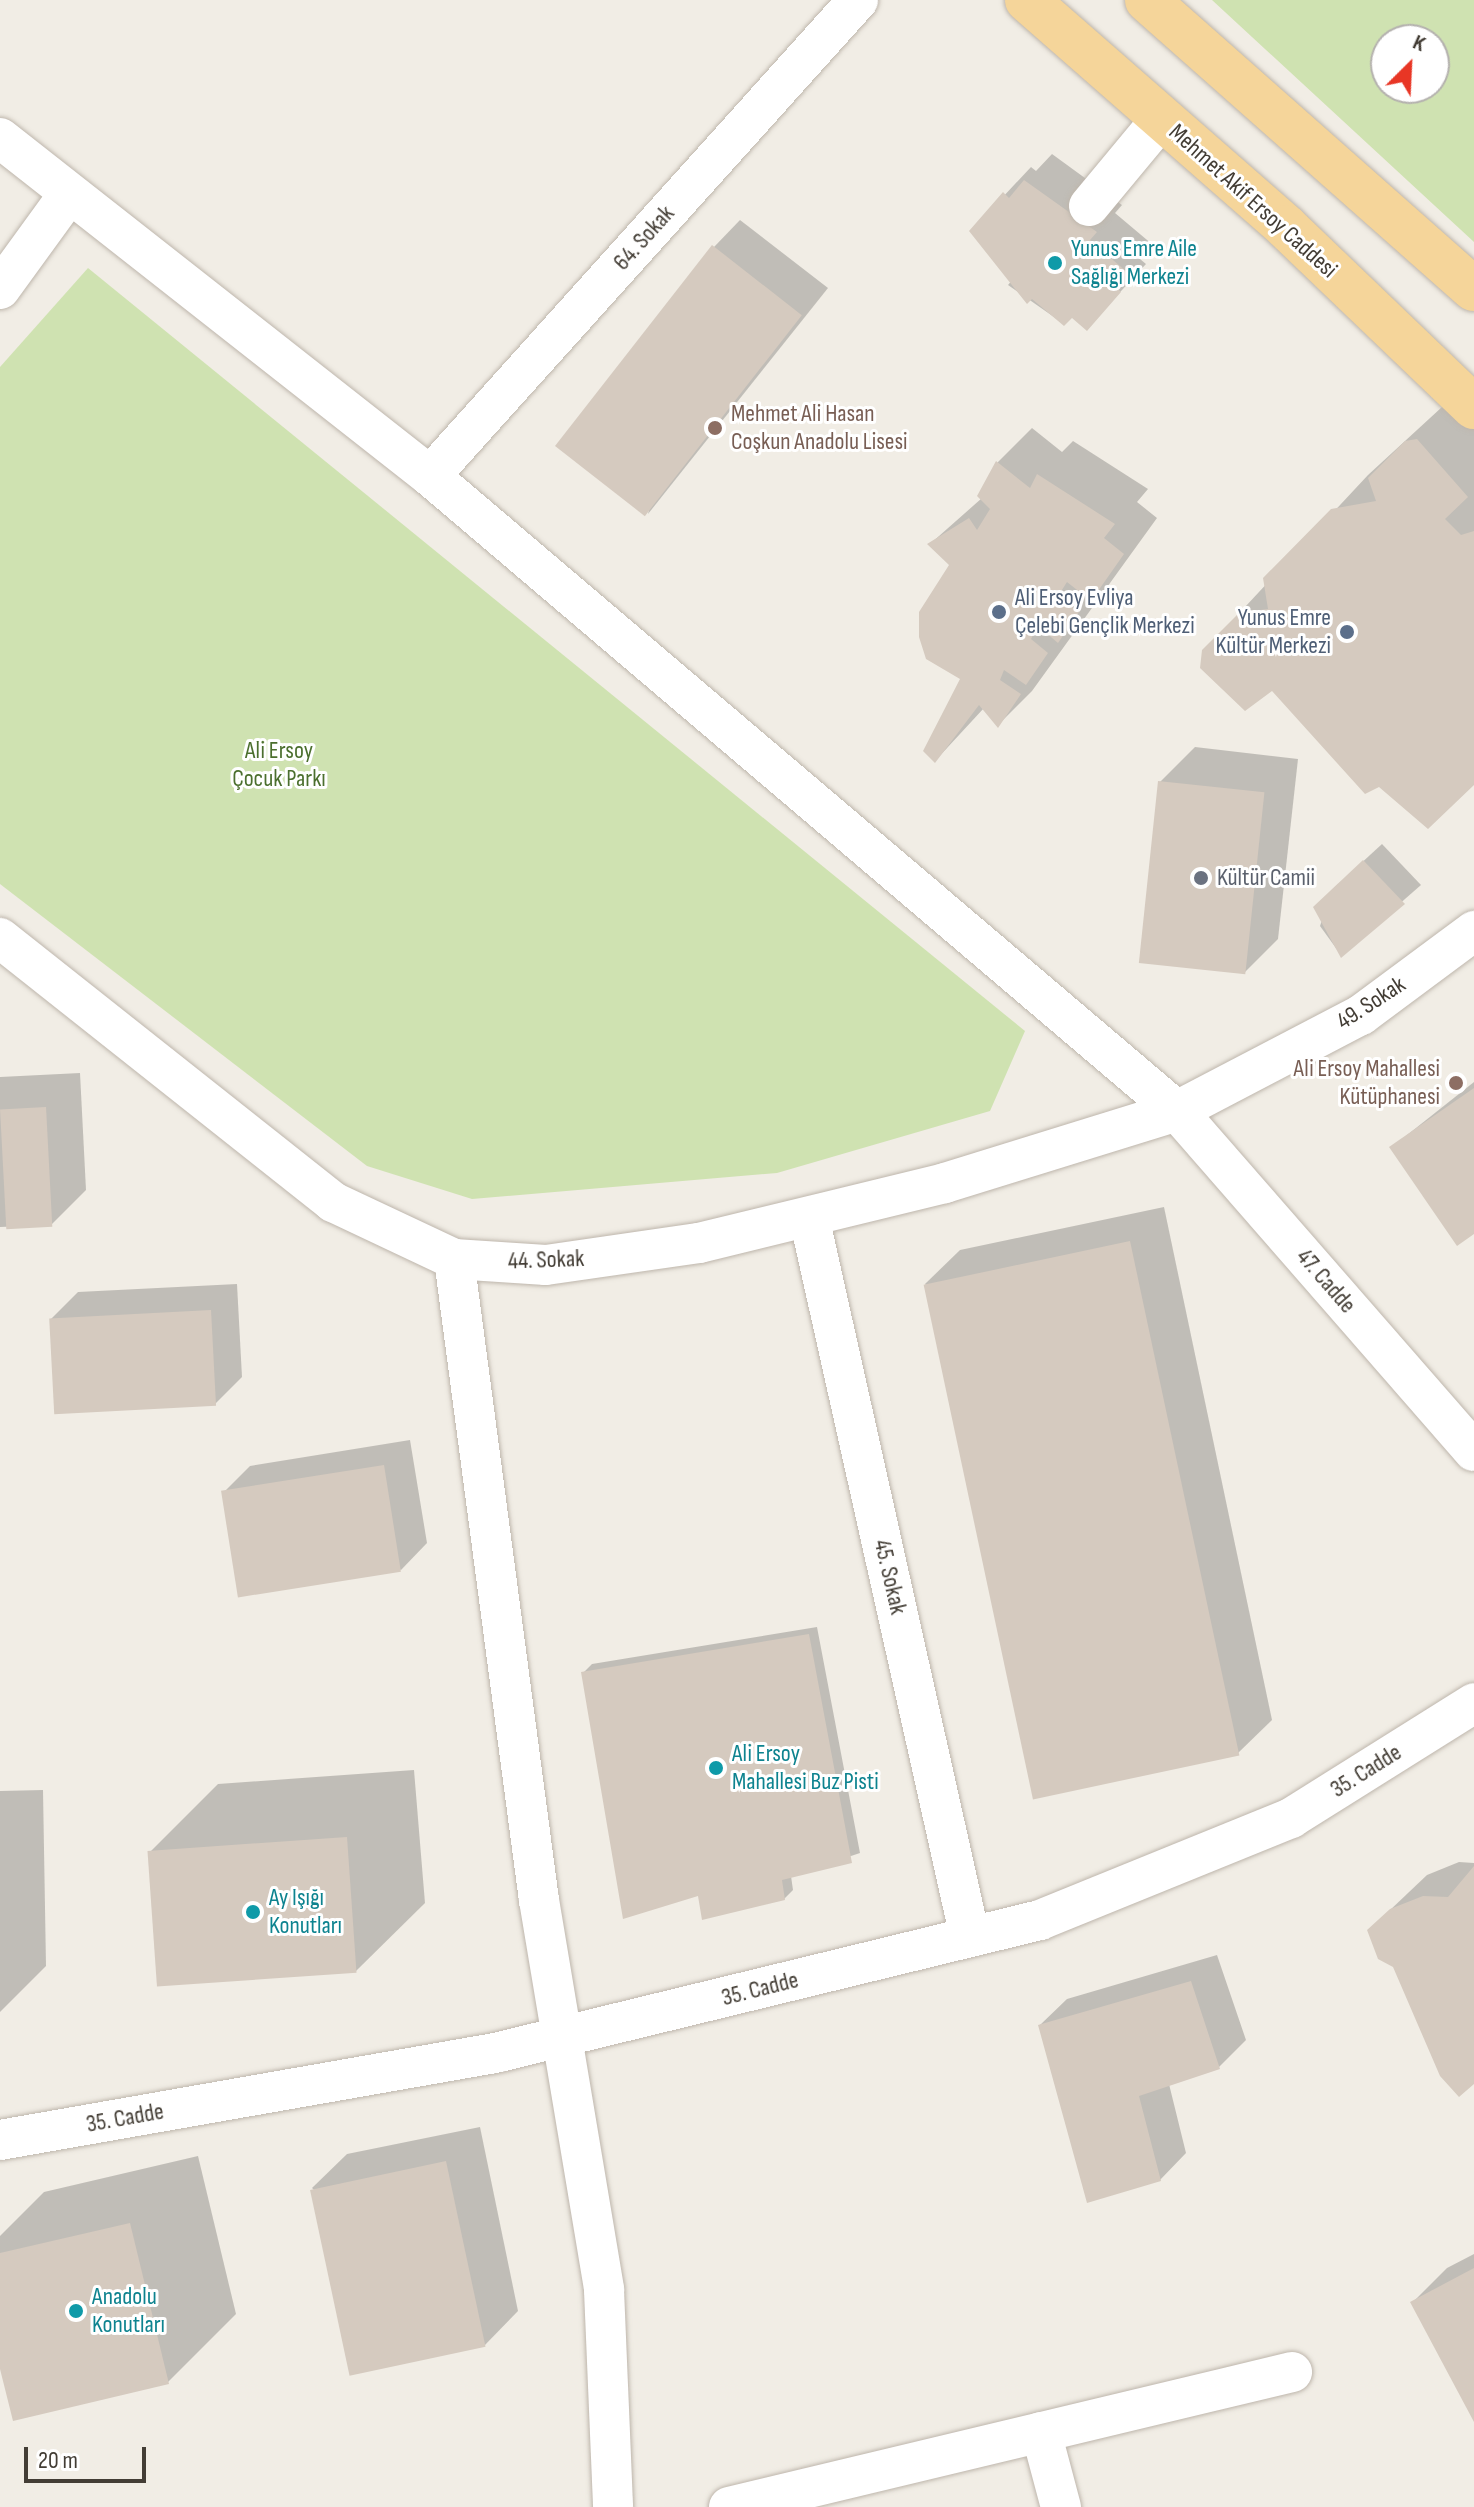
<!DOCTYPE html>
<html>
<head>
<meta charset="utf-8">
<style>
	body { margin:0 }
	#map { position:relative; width:1474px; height:2507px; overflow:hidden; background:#f1ede5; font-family:"Sofia Sans Condensed",sans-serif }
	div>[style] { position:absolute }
	.green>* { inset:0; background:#cfe2b1 }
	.shadow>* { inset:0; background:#0003 }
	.building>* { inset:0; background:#d5cabf; transform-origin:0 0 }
	.roads { filter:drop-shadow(0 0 2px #beb6ac) drop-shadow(0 0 2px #beb6ac) }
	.minor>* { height:40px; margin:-20px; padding:0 20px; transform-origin:20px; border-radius:20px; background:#fff }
	.major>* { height:44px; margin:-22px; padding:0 22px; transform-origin:22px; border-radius:22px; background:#f5d59a }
	.dots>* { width:22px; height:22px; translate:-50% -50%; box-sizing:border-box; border:4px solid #fff; border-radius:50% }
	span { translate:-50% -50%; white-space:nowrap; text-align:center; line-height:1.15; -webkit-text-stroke:6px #fff; paint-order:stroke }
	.street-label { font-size:24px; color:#433d35 }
	.culture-label { font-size:24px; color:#0d838f }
	.left { translate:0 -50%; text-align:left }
	.education-label { font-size:24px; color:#785e54 }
	.right { translate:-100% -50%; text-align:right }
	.service-label { font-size:24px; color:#4e5e75 }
	.park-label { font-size:24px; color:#4b6f2e }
	.worship-label { font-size:24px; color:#5b616d }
	.north { position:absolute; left:1370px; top:24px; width:80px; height:80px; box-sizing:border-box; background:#fff; border:2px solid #b4b1ae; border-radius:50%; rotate:24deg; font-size:22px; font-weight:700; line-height:32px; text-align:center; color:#433d35 }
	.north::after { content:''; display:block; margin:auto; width:28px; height:36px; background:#e83625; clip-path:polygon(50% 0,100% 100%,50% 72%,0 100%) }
	.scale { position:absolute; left:24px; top:2447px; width:122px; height:36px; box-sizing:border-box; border:4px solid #433d35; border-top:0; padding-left:10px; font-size:24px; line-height:28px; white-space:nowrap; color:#433d35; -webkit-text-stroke:6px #fff; paint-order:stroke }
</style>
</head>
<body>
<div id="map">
	<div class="green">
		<i style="clip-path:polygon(evenodd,1212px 0,1474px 0,1474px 242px,1212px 0,1434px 40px,1434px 88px,1386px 88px,1386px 40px,1434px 40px)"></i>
		<i style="clip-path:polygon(88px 268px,1025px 1031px,990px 1111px,777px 1173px,472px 1199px,367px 1166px,0 884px,0 367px)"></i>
	</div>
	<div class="shadow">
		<i style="clip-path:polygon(1052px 154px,1122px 205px,1115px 213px,1153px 245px,1140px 259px,1146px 264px,1087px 328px,1072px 316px,1064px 324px,1008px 285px,1014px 278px,971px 231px,1031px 167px,1036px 171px)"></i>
		<i style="clip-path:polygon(740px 220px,828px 288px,648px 514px,714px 247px)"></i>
		<i style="clip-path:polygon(1453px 405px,1474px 429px,1474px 782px,1380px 785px,1272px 688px,1204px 651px,1368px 475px,1442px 407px)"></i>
		<i style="clip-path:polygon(1032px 428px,1062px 452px,1073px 441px,1148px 489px,1137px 502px,1157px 518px,1032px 691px,998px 725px,984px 708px,935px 761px,962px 678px,951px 565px,930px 544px,982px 498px,998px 462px)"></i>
		<i style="clip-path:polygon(1195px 747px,1298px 759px,1278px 939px,1243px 974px,1160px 782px)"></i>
		<i style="clip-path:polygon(1382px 844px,1421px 885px,1341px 955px,1320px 926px,1333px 889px)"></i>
		<i style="clip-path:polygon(80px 1073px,86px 1190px,51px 1225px,0 1227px,0 1077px)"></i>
		<i style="clip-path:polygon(1474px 1082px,1474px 1232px,1392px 1147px)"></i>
		<i style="clip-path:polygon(1164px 1207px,1272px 1720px,1237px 1754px,925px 1284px,960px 1250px)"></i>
		<i style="clip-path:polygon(237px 1284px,242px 1377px,215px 1404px,51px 1319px,78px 1292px)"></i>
		<i style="clip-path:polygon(410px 1440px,427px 1543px,401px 1570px,223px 1493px,250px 1466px)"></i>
		<i style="clip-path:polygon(817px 1627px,860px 1853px,791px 1876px,793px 1890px,784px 1899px,700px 1893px,583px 1673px,592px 1664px)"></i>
		<i style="clip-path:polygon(414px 1770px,425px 1903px,356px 1971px,150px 1852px,218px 1784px)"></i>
		<i style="clip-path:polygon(43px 1790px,46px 1966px,0 2012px,0 1791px)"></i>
		<i style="clip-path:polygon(1459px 1862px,1474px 1863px,1474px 2082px,1369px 1930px,1427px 1875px)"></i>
		<i style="clip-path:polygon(1217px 1955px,1246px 2040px,1219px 2067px,1169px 2084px,1186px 2153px,1160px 2180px,1040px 2025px,1067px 1999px)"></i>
		<i style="clip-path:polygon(480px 2127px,518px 2311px,484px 2346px,312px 2188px,347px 2154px)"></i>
		<i style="clip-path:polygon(198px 2156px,236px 2314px,168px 2382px,0 2361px,0 2236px,44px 2192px)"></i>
		<i style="clip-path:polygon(1474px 2254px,1474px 2417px,1413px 2302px,1447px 2268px)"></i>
	</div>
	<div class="building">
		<i style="clip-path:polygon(1024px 180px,1097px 232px,1090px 240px,1128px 273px,1115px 286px,1121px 292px,1087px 331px,1072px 318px,1064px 326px,1032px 299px,1027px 304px,969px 231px,1003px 192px,1009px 198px)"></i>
		<i style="left:712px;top:245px;width:114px;height:255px;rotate:38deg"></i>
		<i style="clip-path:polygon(1417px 439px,1468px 497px,1445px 519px,1461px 535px,1474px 531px,1474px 785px,1428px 829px,1379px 787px,1365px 794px,1272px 691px,1245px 711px,1200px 668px,1202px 650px,1239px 613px,1268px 609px,1263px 578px,1331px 509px,1376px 501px,1368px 478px,1405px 441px)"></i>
		<i style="clip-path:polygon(996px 461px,1030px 488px,1037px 474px,1115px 524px,1104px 538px,1124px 554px,1091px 601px,1067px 582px,1058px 596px,1079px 612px,1058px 643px,1038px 626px,1031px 639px,1048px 653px,1026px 685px,1004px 670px,1000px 680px,1021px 694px,998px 728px,979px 705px,935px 763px,923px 751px,960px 679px,926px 659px,919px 637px,919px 612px,949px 565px,927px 544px,969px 518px,977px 530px,990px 509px,977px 496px)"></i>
		<i style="left:1158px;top:781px;width:107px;height:183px;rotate:6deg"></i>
		<i style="clip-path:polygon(1363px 860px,1405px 904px,1341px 958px,1313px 907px)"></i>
		<i style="clip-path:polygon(1474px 1088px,1474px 1234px,1457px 1246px,1389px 1147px)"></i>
		<i style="left:46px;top:1107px;width:120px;height:46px;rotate:87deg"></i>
		<i style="left:1130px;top:1241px;width:526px;height:211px;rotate:78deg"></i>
		<i style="left:211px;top:1310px;width:96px;height:162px;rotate:87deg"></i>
		<i style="left:384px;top:1465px;width:108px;height:165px;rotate:81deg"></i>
		<i style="clip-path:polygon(809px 1634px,852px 1863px,782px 1880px,785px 1900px,702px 1920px,698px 1896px,623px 1919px,581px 1672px)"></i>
		<i style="left:347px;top:1837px;width:136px;height:200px;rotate:86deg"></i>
		<i style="clip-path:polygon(1474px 1866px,1474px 2084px,1459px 2097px,1440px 2076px,1393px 1967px,1378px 1959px,1367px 1930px,1390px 1909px,1423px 1896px,1448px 1897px)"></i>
		<i style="clip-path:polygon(1191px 1981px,1220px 2069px,1139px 2096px,1161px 2181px,1087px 2203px,1038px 2025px)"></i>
		<i style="left:446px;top:2161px;width:190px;height:139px;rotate:78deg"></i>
		<i style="clip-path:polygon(130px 2223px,169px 2384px,13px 2421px,0 2369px,0 2253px)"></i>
		<i style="clip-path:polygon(1474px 2268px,1474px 2422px,1410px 2302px)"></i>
	</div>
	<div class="roads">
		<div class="minor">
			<i style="left:0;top:138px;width:547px;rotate:38.17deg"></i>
			<i style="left:430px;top:476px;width:980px;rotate:40.37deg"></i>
			<i style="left:1177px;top:1111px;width:451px;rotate:48.9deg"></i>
			<i style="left:1089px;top:206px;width:114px;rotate:-50.3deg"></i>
			<i style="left:0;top:289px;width:117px;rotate:-54deg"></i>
			<i style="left:430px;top:476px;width:640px;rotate:-48.04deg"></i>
			<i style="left:0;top:938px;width:425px;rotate:38.4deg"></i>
			<i style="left:333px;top:1202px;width:134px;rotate:25.2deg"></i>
			<i style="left:454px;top:1259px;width:92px;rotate:3.7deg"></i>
			<i style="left:546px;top:1265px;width:155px;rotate:-8.2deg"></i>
			<i style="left:699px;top:1243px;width:253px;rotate:-13.7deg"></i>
			<i style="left:945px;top:1183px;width:243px;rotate:-17.2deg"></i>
			<i style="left:1177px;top:1111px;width:208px;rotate:-27.6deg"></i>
			<i style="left:1361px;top:1015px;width:141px;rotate:-36.6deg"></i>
			<i style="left:809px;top:1217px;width:738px;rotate:77.4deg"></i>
			<i style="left:454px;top:1259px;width:647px;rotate:82.45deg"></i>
			<i style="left:539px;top:1900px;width:395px;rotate:80.5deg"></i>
			<i style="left:604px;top:2290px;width:217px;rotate:87.6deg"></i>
			<i style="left:0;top:2140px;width:503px;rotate:-9.97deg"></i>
			<i style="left:495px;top:2053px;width:561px;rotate:-13.71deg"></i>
			<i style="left:1040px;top:1920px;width:271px;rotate:-22.1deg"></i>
			<i style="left:1291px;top:1818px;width:216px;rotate:-32.1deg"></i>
			<i style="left:1041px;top:2432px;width:78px;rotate:75.1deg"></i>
			<i style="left:729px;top:2507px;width:579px;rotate:-13.48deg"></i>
		</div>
		<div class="major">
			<i style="left:1027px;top:0;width:344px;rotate:41.2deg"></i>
			<i style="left:1286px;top:227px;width:260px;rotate:43.8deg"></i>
			<i style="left:1147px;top:0;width:436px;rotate:41.5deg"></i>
		</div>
	</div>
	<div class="dots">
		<i style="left:1055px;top:263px;background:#0f9aa8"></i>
		<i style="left:715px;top:428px;background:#8d6e63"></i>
		<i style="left:999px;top:612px;background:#5c6f8a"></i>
		<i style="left:1347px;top:632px;background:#5c6f8a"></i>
		<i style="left:1201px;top:878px;background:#6b7280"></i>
		<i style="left:1456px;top:1083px;background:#8d6e63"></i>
		<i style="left:716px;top:1768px;background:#0f9aa8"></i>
		<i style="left:253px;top:1912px;background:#0f9aa8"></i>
		<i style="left:76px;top:2311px;background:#0f9aa8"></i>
	</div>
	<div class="street-label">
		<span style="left:1253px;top:201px;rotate:42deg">Mehmet Akif Ersoy Caddesi</span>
		<span style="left:644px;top:238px;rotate:-48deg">64. Sokak</span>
		<span style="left:1371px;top:1003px;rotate:-33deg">49. Sokak</span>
		<span style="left:546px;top:1260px;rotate:-2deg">44. Sokak</span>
		<span style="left:1326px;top:1281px;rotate:49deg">47. Cadde</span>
		<span style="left:890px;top:1577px;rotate:77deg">45. Sokak</span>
		<span style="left:1366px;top:1771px;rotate:-32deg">35. Cadde</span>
		<span style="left:760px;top:1989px;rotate:-14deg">35. Cadde</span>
		<span style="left:125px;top:2118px;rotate:-10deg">35. Cadde</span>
	</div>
	<div class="culture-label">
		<span class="left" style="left:1071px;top:263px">Yunus Emre Aile<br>Sağlığı Merkezi</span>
		<span class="left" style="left:732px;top:1768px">Ali Ersoy<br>Mahallesi̇ Buz Pisti</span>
		<span class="left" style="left:269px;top:1912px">Ay Işığı<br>Konutları</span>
		<span class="left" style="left:92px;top:2311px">Anadolu<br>Konutları</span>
	</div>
	<div class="education-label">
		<span class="left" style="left:731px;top:428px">Mehmet Ali Hasan<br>Coşkun Anadolu Lisesi</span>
		<span class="right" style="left:1440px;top:1083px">Ali Ersoy Mahallesi<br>Kütüphanesi</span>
	</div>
	<div class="service-label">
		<span class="left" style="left:1015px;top:612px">Ali Ersoy Evliya<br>Çelebi Gençlik Merkezi</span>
		<span class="right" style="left:1331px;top:632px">Yunus Emre<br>Kültür Merkezi</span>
	</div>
	<div class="park-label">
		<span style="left:279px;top:765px">Ali Ersoy<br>Çocuk Parkı</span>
	</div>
	<div class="worship-label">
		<span class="left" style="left:1217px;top:878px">Kültür Camii</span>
	</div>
	<div class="north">K</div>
	<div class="scale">20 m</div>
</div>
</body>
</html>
